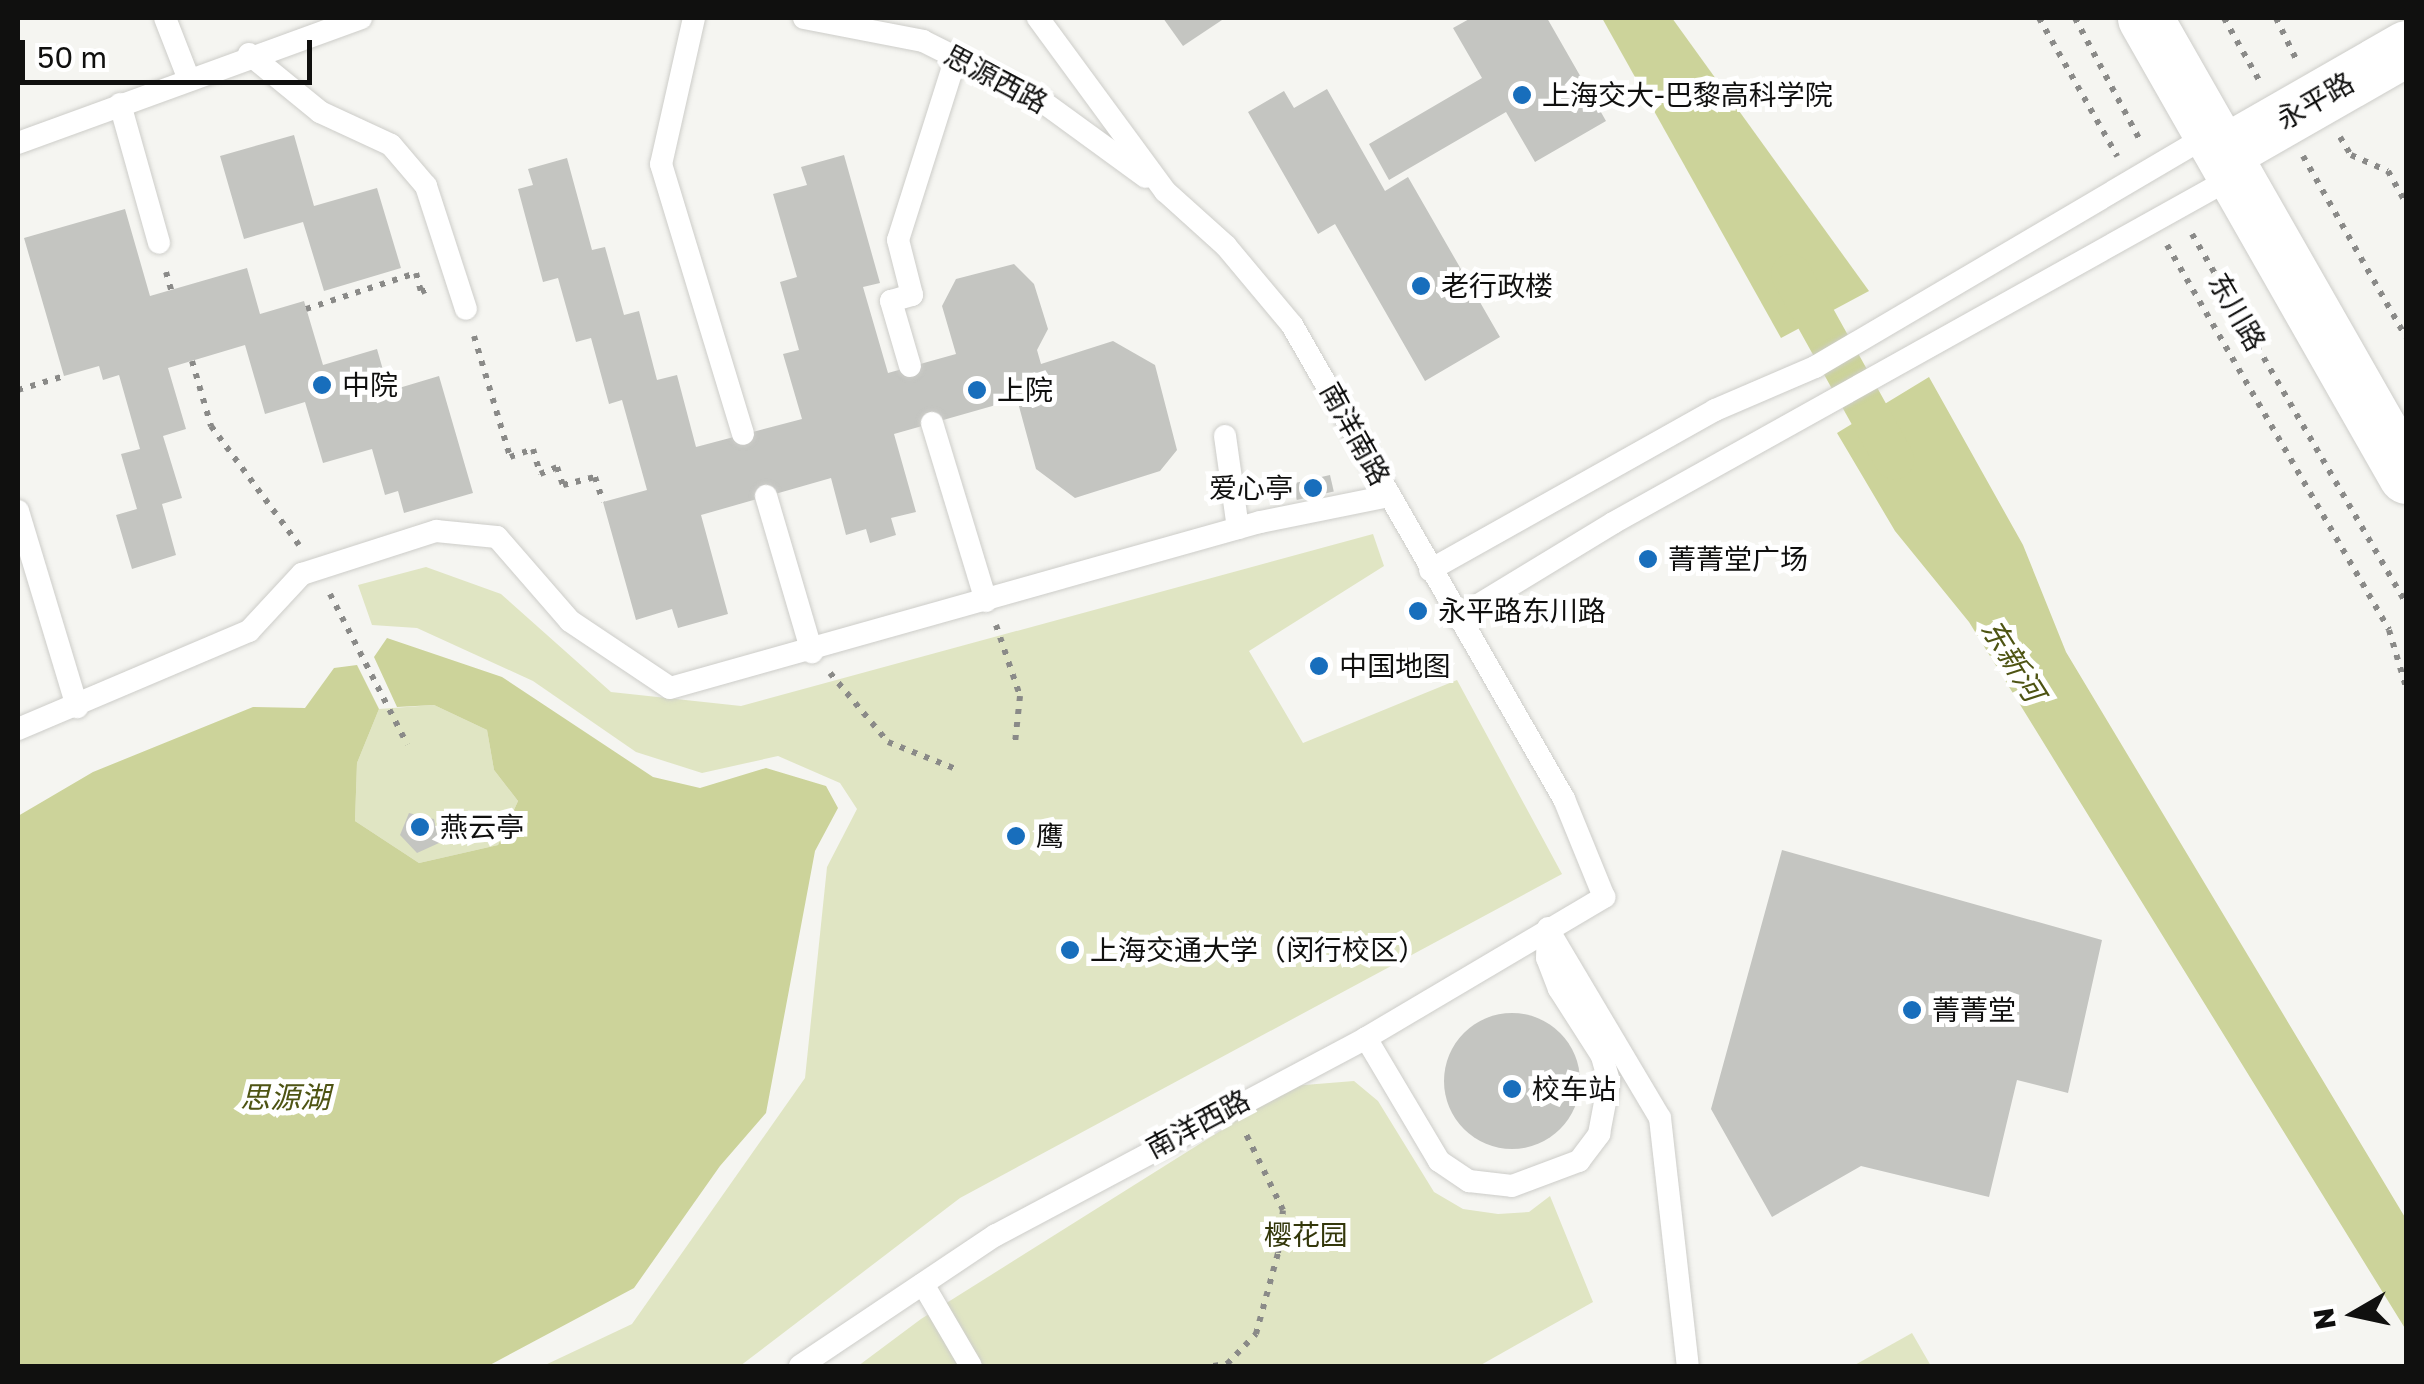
<!DOCTYPE html>
<html>
<head>
<meta charset="utf-8">
<style>
	body { margin:0 }
	#map { position:relative; width:2424px; height:1384px; overflow:hidden; background:#f5f5f1; font-family:"Golos Text","Noto Sans SC",sans-serif }
	div>[style] { position:absolute }
	.green>* { inset:0; background:#e0e5c3 }
	.water>* { inset:0; background:#ccd39a }
	.canal>* { height:40px; margin:-20px; padding:0 20px; transform-origin:20px; border-radius:20px; background:#ccd39a }
	.building>* { inset:0; background:#c4c5c1; transform-origin:0 0 }
	.round { border-radius:50% }
	.path>* { height:6px; margin-top:-3px; transform-origin:0; background:repeating-linear-gradient(90deg,#8a8a88 0 5px,transparent 0 13px) }
	.roads { filter:drop-shadow(0 0 2px #cdcdc9) drop-shadow(0 0 2px #cdcdc9) }
	.lane>* { height:22px; margin:-11px; padding:0 11px; transform-origin:11px; border-radius:11px; background:#fff }
	.secondary>* { height:55px; margin:-27.5px; padding:0 27.5px; transform-origin:27.5px; border-radius:27.5px; background:#fff }
	.dots>* { width:28px; height:28px; translate:-50% -50%; box-sizing:border-box; border:5px solid #fff; border-radius:50% }
	span { translate:-50% -50%; white-space:nowrap; text-align:center; line-height:1.15; -webkit-text-stroke:10px #fff; paint-order:stroke }
	.street-label { font-size:28px; color:#10100f }
	.poi-label { font-size:28px; color:#10100f }
	.left { translate:0 -50%; text-align:left }
	.right { translate:-100% -50%; text-align:right }
	.park-label { font-size:28px; color:#33370a }
	.water-label { font-size:30px; color:#4e5413; font-style:italic }
	.frame { position:absolute; inset:0; border:20px solid #10100f; pointer-events:none }
	.north { position:absolute; left:2304px; top:1264px; width:100px; height:100px; -webkit-text-stroke:8px #fff; paint-order:stroke; rotate:261deg; font-size:28px; font-weight:700; line-height:40px; text-align:center; color:#10100f }
	.north::after { content:''; display:block; margin:auto; width:35px; height:45px; background:#10100f; clip-path:polygon(50% 0,100% 100%,50% 72%,0 100%) }
	.scale { position:absolute; left:20px; top:40px; width:292px; height:45px; box-sizing:border-box; border:5px solid #10100f; border-top:0; padding-left:12px; font-size:30px; line-height:35px; white-space:nowrap; color:#10100f; -webkit-text-stroke:8px #fff; paint-order:stroke }
</style>
</head>
<body>
<div id="map">
	<div class="green">
		<i style="clip-path:polygon(1373px 534px,1384px 566px,1249px 651px,1303px 743px,1457px 680px,1562px 874px,960px 1198px,740px 1366px,543px 1366px,632px 1324px,805px 1078px,827px 867px,857px 809px,840px 783px,778px 756px,702px 773px,636px 752px,533px 681px,417px 628px,372px 625px,358px 585px,426px 567px,501px 594px,611px 692px,741px 706px)"></i>
		<i style="clip-path:polygon(434px 705px,487px 730px,494px 770px,518px 801px,498px 845px,419px 863px,355px 821px,357px 763px,379px 709px)"></i>
		<i style="clip-path:polygon(1354px 1081px,1378px 1101px,1434px 1192px,1463px 1209px,1498px 1214px,1529px 1212px,1550px 1196px,1593px 1302px,1479px 1366px,858px 1366px,921px 1319px,1292px 1086px)"></i>
		<i style="clip-path:polygon(1912px 1333px,1931px 1366px,1853px 1366px)"></i>
	</div>
	<div class="water">
		<i style="clip-path:polygon(1602px 18px,1672px 18px,1869px 291px,1781px 338px)"></i>
		<i style="clip-path:polygon(1929px 377px,2023px 545px,2066px 652px,2406px 1219px,2406px 1330px,1969px 622px,1895px 531px,1837px 433px)"></i>
		<i style="clip-path:polygon(387px 638px,502px 677px,653px 777px,700px 788px,766px 768px,826px 786px,838px 808px,815px 851px,766px 1113px,720px 1166px,634px 1288px,488px 1366px,18px 1366px,18px 816px,93px 772px,253px 707px,305px 708px,334px 668px,357px 665px,379px 709px,357px 763px,355px 821px,419px 863px,498px 845px,518px 801px,494px 770px,487px 730px,434px 705px,397px 707px,374px 657px)"></i>
	</div>
	<div class="canal">
		<i style="left:1791px;top:274px;width:212px;rotate:60.9deg"></i>
	</div>
	<div class="building">
		<i style="clip-path:polygon(1163px 18px,1225px 18px,1183px 46px)"></i>
		<i style="clip-path:polygon(1471px 18px,1547px 18px,1606px 121px,1535px 162px,1506px 112px,1389px 180px,1369px 144px,1482px 78px,1453px 28px)"></i>
		<i style="clip-path:polygon(1327px 89px,1385px 191px,1408px 177px,1500px 337px,1425px 381px,1335px 224px,1318px 234px,1248px 112px,1284px 91px,1294px 108px)"></i>
		<i style="clip-path:polygon(294px 135px,314px 206px,377px 188px,401px 268px,324px 291px,303px 222px,244px 239px,220px 156px)"></i>
		<i style="clip-path:polygon(844px 155px,880px 283px,863px 287px,888px 373px,956px 354px,942px 306px,956px 279px,1014px 264px,1034px 284px,1048px 329px,1037px 350px,1041px 364px,1113px 341px,1155px 365px,1177px 450px,1160px 471px,1075px 498px,1036px 469px,1017px 399px,894px 434px,916px 512px,891px 518px,896px 535px,870px 543px,866px 529px,846px 535px,831px 478px,701px 515px,728px 614px,678px 628px,672px 609px,636px 620px,603px 502px,647px 490px,622px 400px,609px 404px,591px 338px,576px 342px,558px 278px,543px 282px,518px 189px,533px 185px,528px 169px,567px 158px,592px 250px,605px 247px,624px 315px,639px 311px,657px 380px,677px 375px,696px 447px,802px 419px,783px 354px,799px 350px,780px 282px,797px 277px,773px 194px,807px 185px,801px 167px)"></i>
		<i style="clip-path:polygon(125px 209px,150px 296px,247px 268px,260px 314px,304px 301px,323px 365px,377px 349px,389px 391px,439px 376px,473px 493px,404px 513px,398px 491px,385px 495px,372px 449px,323px 463px,305px 402px,265px 414px,245px 345px,168px 368px,186px 429px,163px 436px,182px 498px,162px 504px,176px 555px,132px 569px,116px 515px,137px 509px,121px 454px,140px 449px,119px 375px,103px 380px,99px 366px,64px 376px,24px 238px)"></i>
		<i style="left:1330px;top:475px;width:17px;height:38px;rotate:77deg"></i>
		<i style="clip-path:polygon(409px 813px,434px 819px,439px 843px,417px 853px,400px 835px)"></i>
		<i style="clip-path:polygon(1782px 850px,2102px 940px,2068px 1093px,2017px 1080px,1989px 1197px,1861px 1166px,1772px 1217px,1711px 1109px)"></i>
		<i class="round" style="left:1444px;top:1013px;width:136px;height:136px"></i>
	</div>
	<div class="path">
		<i style="left:2039px;top:18px;width:159px;rotate:60.5deg"></i>
		<i style="left:2075px;top:18px;width:138px;rotate:62deg"></i>
		<i style="left:2224px;top:18px;width:71px;rotate:60.6deg"></i>
		<i style="left:2276px;top:18px;width:48px;rotate:64deg"></i>
		<i style="left:2340px;top:137px;width:21px;rotate:59deg"></i>
		<i style="left:2351px;top:155px;width:40px;rotate:23.4deg"></i>
		<i style="left:2388px;top:171px;width:37px;rotate:61deg"></i>
		<i style="left:2303px;top:156px;width:208px;rotate:60.4deg"></i>
		<i style="left:2192px;top:234px;width:427px;rotate:59.9deg"></i>
		<i style="left:2167px;top:245px;width:444px;rotate:60deg"></i>
		<i style="left:2389px;top:630px;width:59px;rotate:73.4deg"></i>
		<i style="left:166px;top:272px;width:19px;rotate:74deg"></i>
		<i style="left:306px;top:309px;width:116px;rotate:-18.1deg"></i>
		<i style="left:416px;top:273px;width:20px;rotate:75deg"></i>
		<i style="left:421px;top:292px;width:10px;rotate:-24deg"></i>
		<i style="left:474px;top:336px;width:126px;rotate:73.4deg"></i>
		<i style="left:510px;top:457px;width:24px;rotate:-19deg"></i>
		<i style="left:533px;top:449px;width:26px;rotate:74deg"></i>
		<i style="left:540px;top:474px;width:18px;rotate:-22deg"></i>
		<i style="left:557px;top:467px;width:19px;rotate:72deg"></i>
		<i style="left:563px;top:485px;width:33px;rotate:-14deg"></i>
		<i style="left:595px;top:477px;width:26px;rotate:72deg"></i>
		<i style="left:192px;top:361px;width:68px;rotate:73.7deg"></i>
		<i style="left:211px;top:426px;width:148px;rotate:53.5deg"></i>
		<i style="left:18px;top:390px;width:48px;rotate:-16.9deg"></i>
		<i style="left:330px;top:594px;width:169px;rotate:62.8deg"></i>
		<i style="left:996px;top:625px;width:75px;rotate:71.3deg"></i>
		<i style="left:1020px;top:696px;width:47px;rotate:96.1deg"></i>
		<i style="left:830px;top:673px;width:90px;rotate:50deg"></i>
		<i style="left:888px;top:742px;width:73px;rotate:21.7deg"></i>
		<i style="left:1213px;top:1366px;width:14px;rotate:-8deg"></i>
		<i style="left:1227px;top:1364px;width:42px;rotate:-46deg"></i>
		<i style="left:1256px;top:1334px;width:84px;rotate:-74.8deg"></i>
		<i style="left:1278px;top:1253px;width:43px;rotate:-83.4deg"></i>
		<i style="left:1283px;top:1210px;width:87px;rotate:-116deg"></i>
	</div>
	<div class="roads">
		<div class="lane">
			<i style="left:165px;top:18px;width:63px;rotate:68.7deg"></i>
			<i style="left:694px;top:18px;width:150px;rotate:102.7deg"></i>
			<i style="left:661px;top:164px;width:282px;rotate:73.1deg"></i>
			<i style="left:804px;top:18px;width:121px;rotate:10.9deg"></i>
			<i style="left:923px;top:41px;width:130px;rotate:26.6deg"></i>
			<i style="left:1039px;top:99px;width:132px;rotate:36.1deg"></i>
			<i style="left:249px;top:54px;width:92px;rotate:39.2deg"></i>
			<i style="left:320px;top:112px;width:78px;rotate:24.9deg"></i>
			<i style="left:391px;top:145px;width:54px;rotate:49.5deg"></i>
			<i style="left:426px;top:186px;width:129px;rotate:72deg"></i>
			<i style="left:120px;top:104px;width:144px;rotate:74.3deg"></i>
			<i style="left:18px;top:143px;width:365px;rotate:-20deg"></i>
			<i style="left:910px;top:366px;width:68px;rotate:-106.3deg"></i>
			<i style="left:891px;top:301px;width:22px;rotate:-16deg"></i>
			<i style="left:912px;top:295px;width:57px;rotate:-104.3deg"></i>
			<i style="left:898px;top:240px;width:192px;rotate:-72.4deg"></i>
			<i style="left:932px;top:423px;width:186px;rotate:73.1deg"></i>
			<i style="left:1225px;top:436px;width:93px;rotate:82deg"></i>
			<i style="left:766px;top:496px;width:163px;rotate:73.6deg"></i>
			<i style="left:18px;top:511px;width:205px;rotate:73.2deg"></i>
			<i style="left:1430px;top:570px;width:327px;rotate:-29.3deg"></i>
			<i style="left:1715px;top:410px;width:109px;rotate:-23.3deg"></i>
			<i style="left:1815px;top:367px;width:461px;rotate:-30.5deg"></i>
			<i style="left:1457px;top:618px;width:183px;rotate:-31.3deg"></i>
			<i style="left:1613px;top:523px;width:712px;rotate:-29.16deg"></i>
			<i style="left:18px;top:729px;width:251px;rotate:-23deg"></i>
			<i style="left:249px;top:631px;width:78px;rotate:-47.1deg"></i>
			<i style="left:302px;top:574px;width:141px;rotate:-17.8deg"></i>
			<i style="left:436px;top:531px;width:61px;rotate:5.6deg"></i>
			<i style="left:497px;top:537px;width:111px;rotate:49deg"></i>
			<i style="left:570px;top:621px;width:120px;rotate:33.8deg"></i>
			<i style="left:670px;top:688px;width:613px;rotate:-15.71deg"></i>
			<i style="left:1260px;top:522px;width:132px;rotate:-11.4deg"></i>
			<i style="left:1549px;top:931px;width:217px;rotate:59.3deg"></i>
			<i style="left:1660px;top:1118px;width:250px;rotate:83.6deg"></i>
			<i style="left:1366px;top:1038px;width:143px;rotate:59.3deg"></i>
			<i style="left:1439px;top:1161px;width:36px;rotate:34deg"></i>
			<i style="left:1469px;top:1181px;width:43px;rotate:6.6deg"></i>
			<i style="left:1512px;top:1186px;width:72px;rotate:-20.5deg"></i>
			<i style="left:1579px;top:1161px;width:34px;rotate:-53deg"></i>
			<i style="left:1599px;top:1134px;width:54px;rotate:-79.3deg"></i>
			<i style="left:1609px;top:1081px;width:26px;rotate:-106deg"></i>
			<i style="left:1602px;top:1056px;width:80px;rotate:-122.7deg"></i>
			<i style="left:1559px;top:989px;width:33px;rotate:-111deg"></i>
			<i style="left:1547px;top:958px;width:30px;rotate:-88deg"></i>
			<i style="left:923px;top:1284px;width:95px;rotate:59.7deg"></i>
			<i style="left:800px;top:1366px;width:236px;rotate:-33.8deg"></i>
			<i style="left:996px;top:1235px;width:419px;rotate:-28deg"></i>
			<i style="left:1366px;top:1038px;width:277px;rotate:-30.6deg"></i>
			<i style="left:1604px;top:897px;width:106px;rotate:-112.2deg"></i>
			<i style="left:1564px;top:799px;width:546px;rotate:-119.85deg"></i>
			<i style="left:1292px;top:325px;width:103px;rotate:-129.9deg"></i>
			<i style="left:1226px;top:246px;width:82px;rotate:-138deg"></i>
			<i style="left:1165px;top:191px;width:215px;rotate:-126.3deg"></i>
		</div>
		<div class="secondary">
			<i style="left:2145px;top:18px;width:527px;rotate:60.32deg"></i>
			<i style="left:2223px;top:153px;width:211px;rotate:-29.8deg"></i>
		</div>
	</div>
	<div class="dots">
		<i style="left:1522px;top:95px;background:#186ebc"></i>
		<i style="left:1421px;top:286px;background:#186ebc"></i>
		<i style="left:322px;top:385px;background:#186ebc"></i>
		<i style="left:977px;top:390px;background:#186ebc"></i>
		<i style="left:1313px;top:488px;background:#186ebc"></i>
		<i style="left:1648px;top:559px;background:#186ebc"></i>
		<i style="left:1418px;top:611px;background:#186ebc"></i>
		<i style="left:1319px;top:666px;background:#186ebc"></i>
		<i style="left:420px;top:827px;background:#186ebc"></i>
		<i style="left:1016px;top:836px;background:#186ebc"></i>
		<i style="left:1070px;top:950px;background:#186ebc"></i>
		<i style="left:1912px;top:1010px;background:#186ebc"></i>
		<i style="left:1512px;top:1089px;background:#186ebc"></i>
	</div>
	<div class="street-label">
		<span style="left:996px;top:79px;rotate:28deg">思源西路</span>
		<span style="left:2315px;top:101px;rotate:-30deg">永平路</span>
		<span style="left:2237px;top:312px;rotate:60deg">东川路</span>
		<span style="left:1355px;top:434px;rotate:61deg">南洋南路</span>
		<span style="left:1198px;top:1124px;rotate:-28deg">南洋西路</span>
	</div>
	<div class="poi-label">
		<span class="left" style="left:1542px;top:95px">上海交大-巴黎高科学院</span>
		<span class="left" style="left:1441px;top:286px">老行政楼</span>
		<span class="left" style="left:342px;top:385px">中院</span>
		<span class="left" style="left:997px;top:390px">上院</span>
		<span class="right" style="left:1293px;top:488px">爱心亭</span>
		<span class="left" style="left:1668px;top:559px">菁菁堂广场</span>
		<span class="left" style="left:1438px;top:611px">永平路东川路</span>
		<span class="left" style="left:1339px;top:666px">中国地图</span>
		<span class="left" style="left:440px;top:827px">燕云亭</span>
		<span class="left" style="left:1036px;top:836px">鹰</span>
		<span class="left" style="left:1090px;top:950px">上海交通大学（闵行校区）</span>
		<span class="left" style="left:1932px;top:1010px">菁菁堂</span>
		<span class="left" style="left:1532px;top:1089px">校车站</span>
	</div>
	<div class="park-label">
		<span style="left:1306px;top:1235px">樱花园</span>
	</div>
	<div class="water-label">
		<span style="left:2013px;top:660px;rotate:58deg">东新河</span>
		<span style="left:285px;top:1097px">思源湖</span>
	</div>
	<div class="frame"></div>
	<div class="north">N</div>
	<div class="scale">50 m</div>
</div>
</body>
</html>
